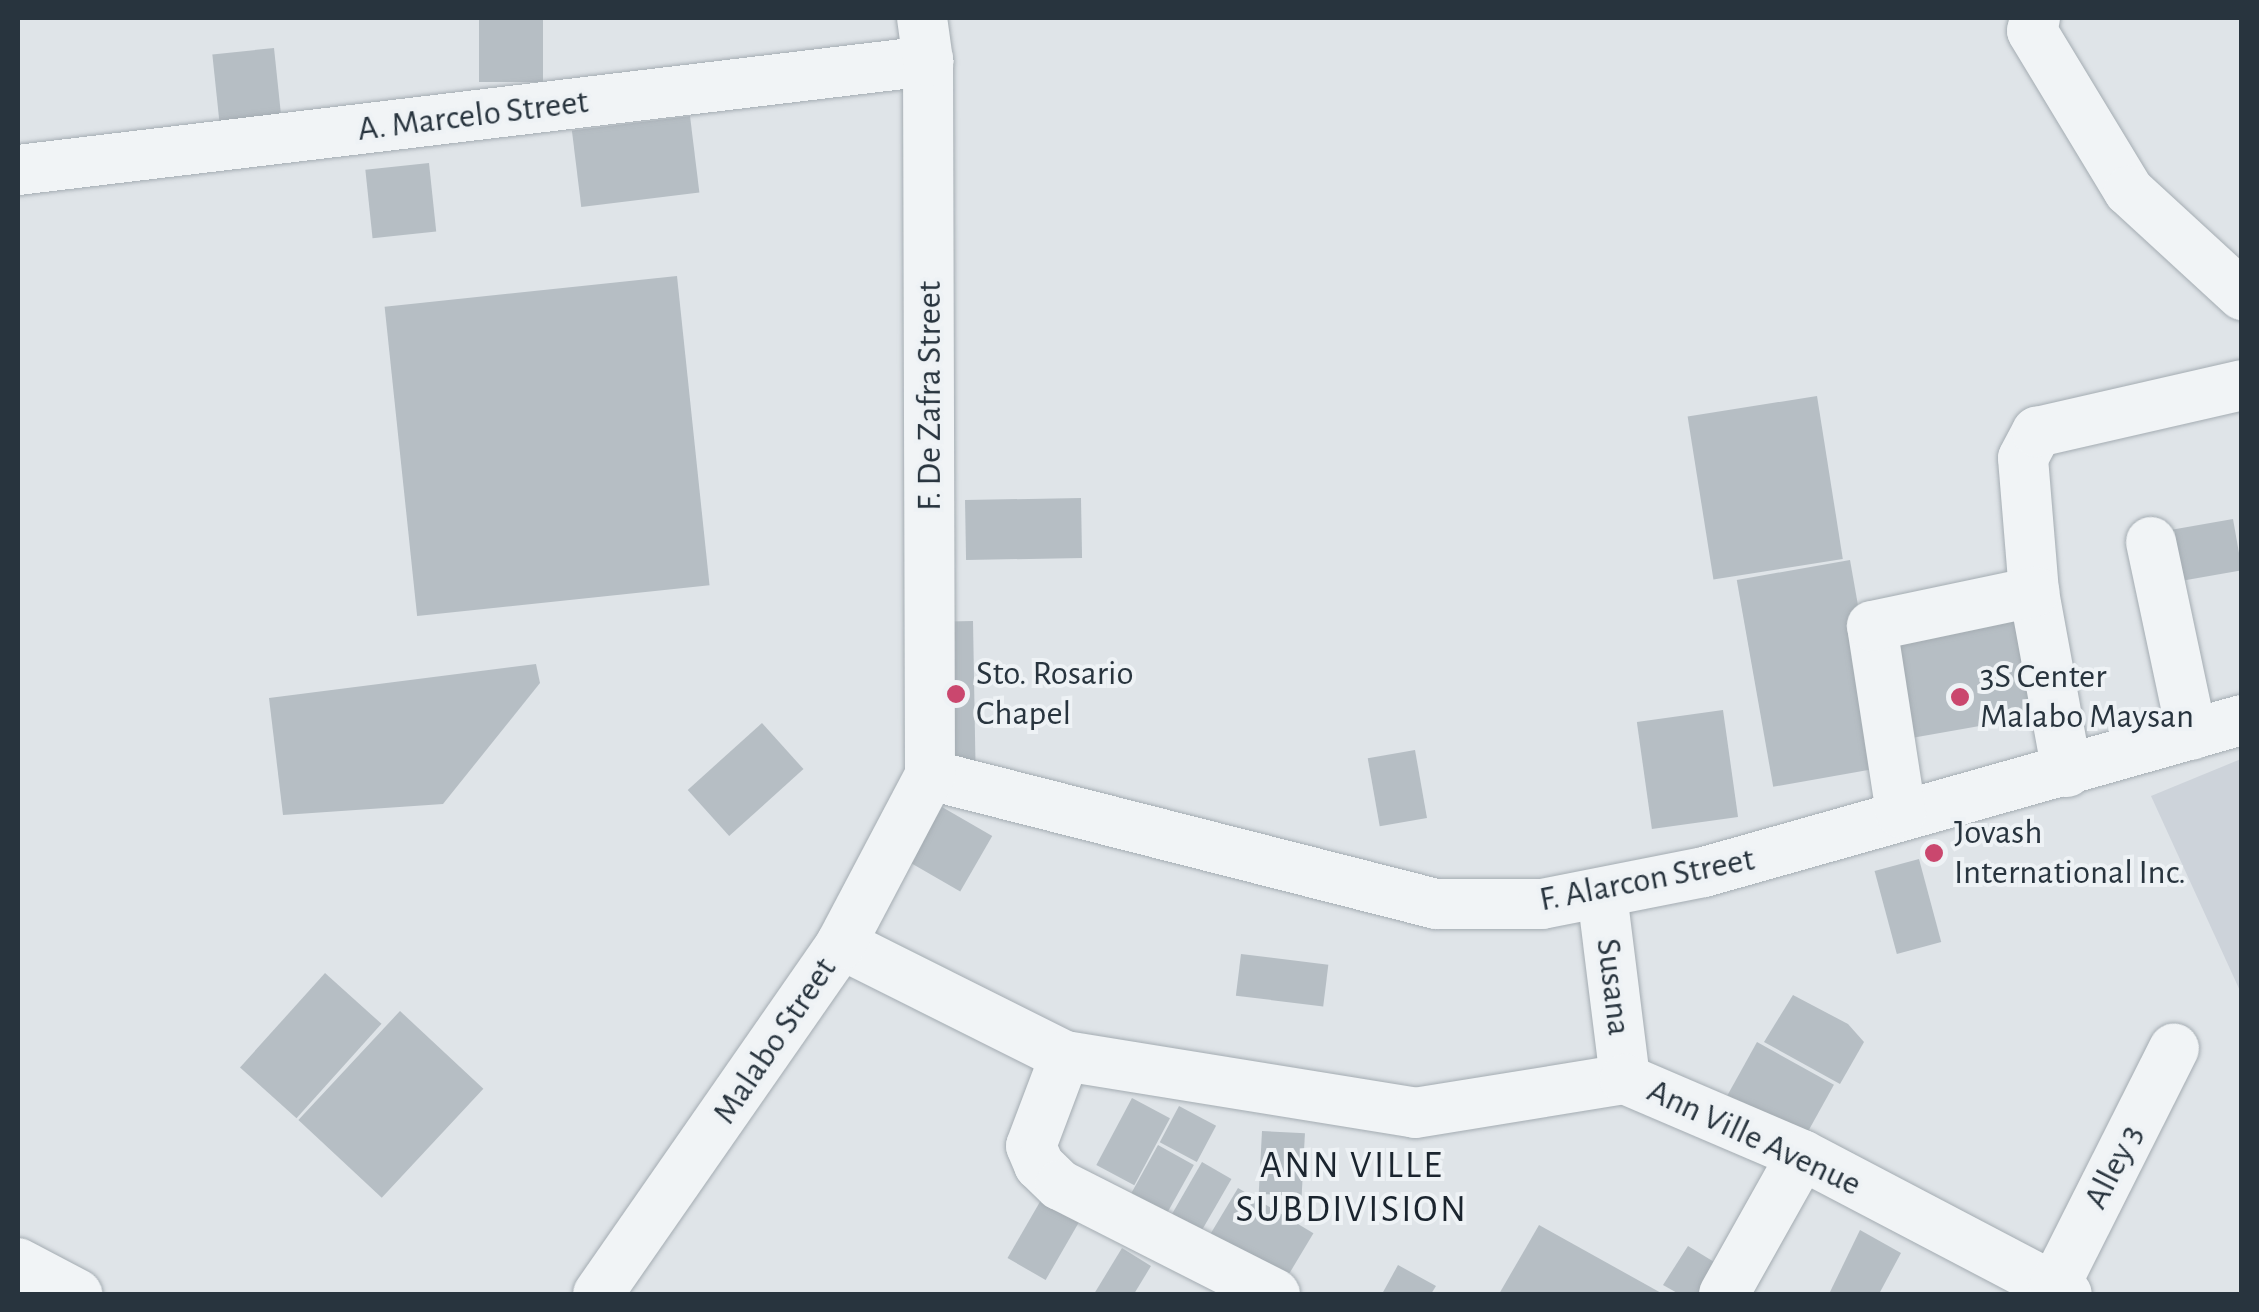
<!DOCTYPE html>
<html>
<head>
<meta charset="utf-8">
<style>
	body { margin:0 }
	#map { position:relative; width:2259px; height:1312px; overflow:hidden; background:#dfe4e8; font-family:"Alegreya Sans",sans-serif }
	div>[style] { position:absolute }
	.built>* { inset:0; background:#cdd3da }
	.building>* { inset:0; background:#b6bec4; transform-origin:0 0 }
	.roads { filter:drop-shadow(0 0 2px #a4acb2) drop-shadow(0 0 2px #a4acb2) }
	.minor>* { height:50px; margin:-25px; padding:0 25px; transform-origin:25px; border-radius:25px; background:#f1f4f6 }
	.dots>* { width:28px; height:28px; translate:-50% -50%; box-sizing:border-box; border:5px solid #eef2f5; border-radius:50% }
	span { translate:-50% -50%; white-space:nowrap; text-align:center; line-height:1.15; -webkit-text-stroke:8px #eef2f5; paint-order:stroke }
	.street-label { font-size:35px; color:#28343e }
	.poi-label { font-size:35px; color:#28343e }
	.left { translate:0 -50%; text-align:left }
	.neighbourhood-label { font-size:38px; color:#1b252f; letter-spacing:2.5px }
	.frame { position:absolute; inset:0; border:20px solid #28343e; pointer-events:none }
</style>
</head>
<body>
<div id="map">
	<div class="built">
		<i style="clip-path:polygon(2241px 759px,2241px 993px,2151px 796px)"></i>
	</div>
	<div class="building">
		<i style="left:479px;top:18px;width:64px;height:64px"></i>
		<i style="left:274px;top:48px;width:72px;height:62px;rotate:84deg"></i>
		<i style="left:690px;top:116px;width:77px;height:119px;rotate:83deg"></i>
		<i style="left:429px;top:163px;width:69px;height:64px;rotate:84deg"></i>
		<i style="left:677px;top:276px;width:311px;height:294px;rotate:84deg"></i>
		<i style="left:1817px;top:396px;width:165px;height:131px;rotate:81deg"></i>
		<i style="left:1081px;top:498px;width:60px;height:116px;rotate:89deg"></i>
		<i style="left:2233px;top:519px;width:52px;height:68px;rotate:80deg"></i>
		<i style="left:1850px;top:560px;width:210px;height:115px;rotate:80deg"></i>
		<i style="left:2016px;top:618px;width:100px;height:138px;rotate:80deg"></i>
		<i style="left:973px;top:621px;width:144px;height:37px;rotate:89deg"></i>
		<i style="clip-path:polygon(536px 664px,540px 683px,443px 804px,283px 815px,269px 698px)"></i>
		<i style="left:1723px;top:710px;width:108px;height:87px;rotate:82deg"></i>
		<i style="left:762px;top:723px;width:62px;height:100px;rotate:48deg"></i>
		<i style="left:1415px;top:750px;width:69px;height:48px;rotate:80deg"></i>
		<i style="left:942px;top:807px;width:58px;height:64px;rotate:30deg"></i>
		<i style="left:1919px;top:859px;width:86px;height:46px;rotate:75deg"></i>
		<i style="left:1241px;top:954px;width:88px;height:42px;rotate:7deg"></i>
		<i style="left:325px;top:973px;width:76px;height:127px;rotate:42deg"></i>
		<i style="clip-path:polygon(1793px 995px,1848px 1024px,1864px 1042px,1840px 1084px,1764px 1042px)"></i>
		<i style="left:400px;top:1011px;width:114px;height:149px;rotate:43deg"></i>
		<i style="left:1757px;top:1042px;width:88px;height:71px;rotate:29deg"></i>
		<i style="left:1132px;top:1098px;width:43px;height:76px;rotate:28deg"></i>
		<i style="left:1179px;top:1106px;width:42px;height:41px;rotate:28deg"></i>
		<i style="left:1262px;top:1131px;width:43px;height:63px;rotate:3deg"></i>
		<i style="left:1158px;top:1145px;width:41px;height:64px;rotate:29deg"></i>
		<i style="left:1202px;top:1162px;width:34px;height:64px;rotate:30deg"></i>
		<i style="left:1238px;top:1188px;width:88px;height:62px;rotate:31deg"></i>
		<i style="left:1041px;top:1200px;width:44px;height:67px;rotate:30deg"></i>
		<i style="clip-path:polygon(1539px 1225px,1663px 1294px,1499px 1294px)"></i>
		<i style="clip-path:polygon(1860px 1230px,1901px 1253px,1879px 1294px,1829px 1294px)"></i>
		<i style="clip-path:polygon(1688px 1246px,1724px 1268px,1707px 1294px,1679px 1294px,1663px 1285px)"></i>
		<i style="clip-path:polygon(1122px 1248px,1151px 1266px,1134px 1294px,1094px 1294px)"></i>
		<i style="clip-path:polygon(1398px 1265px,1436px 1286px,1431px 1294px,1382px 1294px)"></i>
	</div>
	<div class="roads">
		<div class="minor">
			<i style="left:2035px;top:18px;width:13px;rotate:103deg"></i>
			<i style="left:2032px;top:31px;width:187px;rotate:58.8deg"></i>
			<i style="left:2129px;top:191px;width:154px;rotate:42.6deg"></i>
			<i style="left:18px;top:170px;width:917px;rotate:-6.83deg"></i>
			<i style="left:2151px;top:542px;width:197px;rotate:78deg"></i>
			<i style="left:2067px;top:772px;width:183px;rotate:-100.4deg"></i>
			<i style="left:2034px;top:592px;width:134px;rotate:-94.7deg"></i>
			<i style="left:2023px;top:458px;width:30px;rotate:-62deg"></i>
			<i style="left:2037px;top:432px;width:210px;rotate:-12.9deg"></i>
			<i style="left:930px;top:775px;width:522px;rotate:14.3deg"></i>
			<i style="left:1436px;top:904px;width:106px"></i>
			<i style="left:1542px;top:904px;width:165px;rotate:-11.2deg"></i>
			<i style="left:1704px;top:872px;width:559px;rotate:-15.78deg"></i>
			<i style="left:1901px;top:813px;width:189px;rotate:-98.8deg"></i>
			<i style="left:1872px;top:626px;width:166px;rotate:-11.9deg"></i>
			<i style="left:1602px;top:894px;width:186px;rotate:82.9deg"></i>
			<i style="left:841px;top:944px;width:250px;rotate:26.6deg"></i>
			<i style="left:1065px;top:1056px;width:355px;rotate:9.2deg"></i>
			<i style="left:1415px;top:1113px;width:213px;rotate:-9.2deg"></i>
			<i style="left:1625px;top:1079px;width:193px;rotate:23.2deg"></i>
			<i style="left:1802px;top:1155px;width:299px;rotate:27.7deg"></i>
			<i style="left:1065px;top:1056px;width:96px;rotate:110.7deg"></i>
			<i style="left:1031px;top:1146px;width:21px;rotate:67deg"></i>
			<i style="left:1039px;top:1165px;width:29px;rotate:44deg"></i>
			<i style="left:1060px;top:1185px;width:241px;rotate:26.9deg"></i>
			<i style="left:18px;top:1263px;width:67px;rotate:27.7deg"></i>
			<i style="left:2054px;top:1287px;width:267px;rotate:-63.3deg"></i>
			<i style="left:598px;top:1294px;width:426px;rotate:-55.2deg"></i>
			<i style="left:841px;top:944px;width:191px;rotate:-62.2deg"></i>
			<i style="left:930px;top:775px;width:714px;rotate:-90.16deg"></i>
			<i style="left:928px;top:61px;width:43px;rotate:-97.9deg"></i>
			<i style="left:1724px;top:1294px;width:159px;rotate:-60.7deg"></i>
		</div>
	</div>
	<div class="dots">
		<i style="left:956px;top:694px;background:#ca476e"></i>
		<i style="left:1960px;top:697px;background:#ca476e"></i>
		<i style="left:1934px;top:853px;background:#ca476e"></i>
	</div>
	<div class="street-label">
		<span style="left:473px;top:116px;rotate:-7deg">A. Marcelo Street</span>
		<span style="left:930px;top:396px;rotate:-90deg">F. De Zafra Street</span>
		<span style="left:1647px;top:880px;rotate:-11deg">F. Alarcon Street</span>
		<span style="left:1613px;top:987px;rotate:83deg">Susana</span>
		<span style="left:775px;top:1041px;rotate:-56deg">Malabo Street</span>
		<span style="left:1754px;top:1138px;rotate:25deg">Ann Ville Avenue</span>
		<span style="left:2114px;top:1167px;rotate:-63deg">Alley 3</span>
	</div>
	<div class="poi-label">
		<span class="left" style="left:976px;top:694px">Sto. Rosario<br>Chapel</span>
		<span class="left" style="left:1980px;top:697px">3S Center<br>Malabo Maysan</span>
		<span class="left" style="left:1954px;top:853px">Jovash<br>International Inc.</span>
	</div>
	<div class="neighbourhood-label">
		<span style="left:1352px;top:1189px">ANN VILLE<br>SUBDIVISION</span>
	</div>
	<div class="frame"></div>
</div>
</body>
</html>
